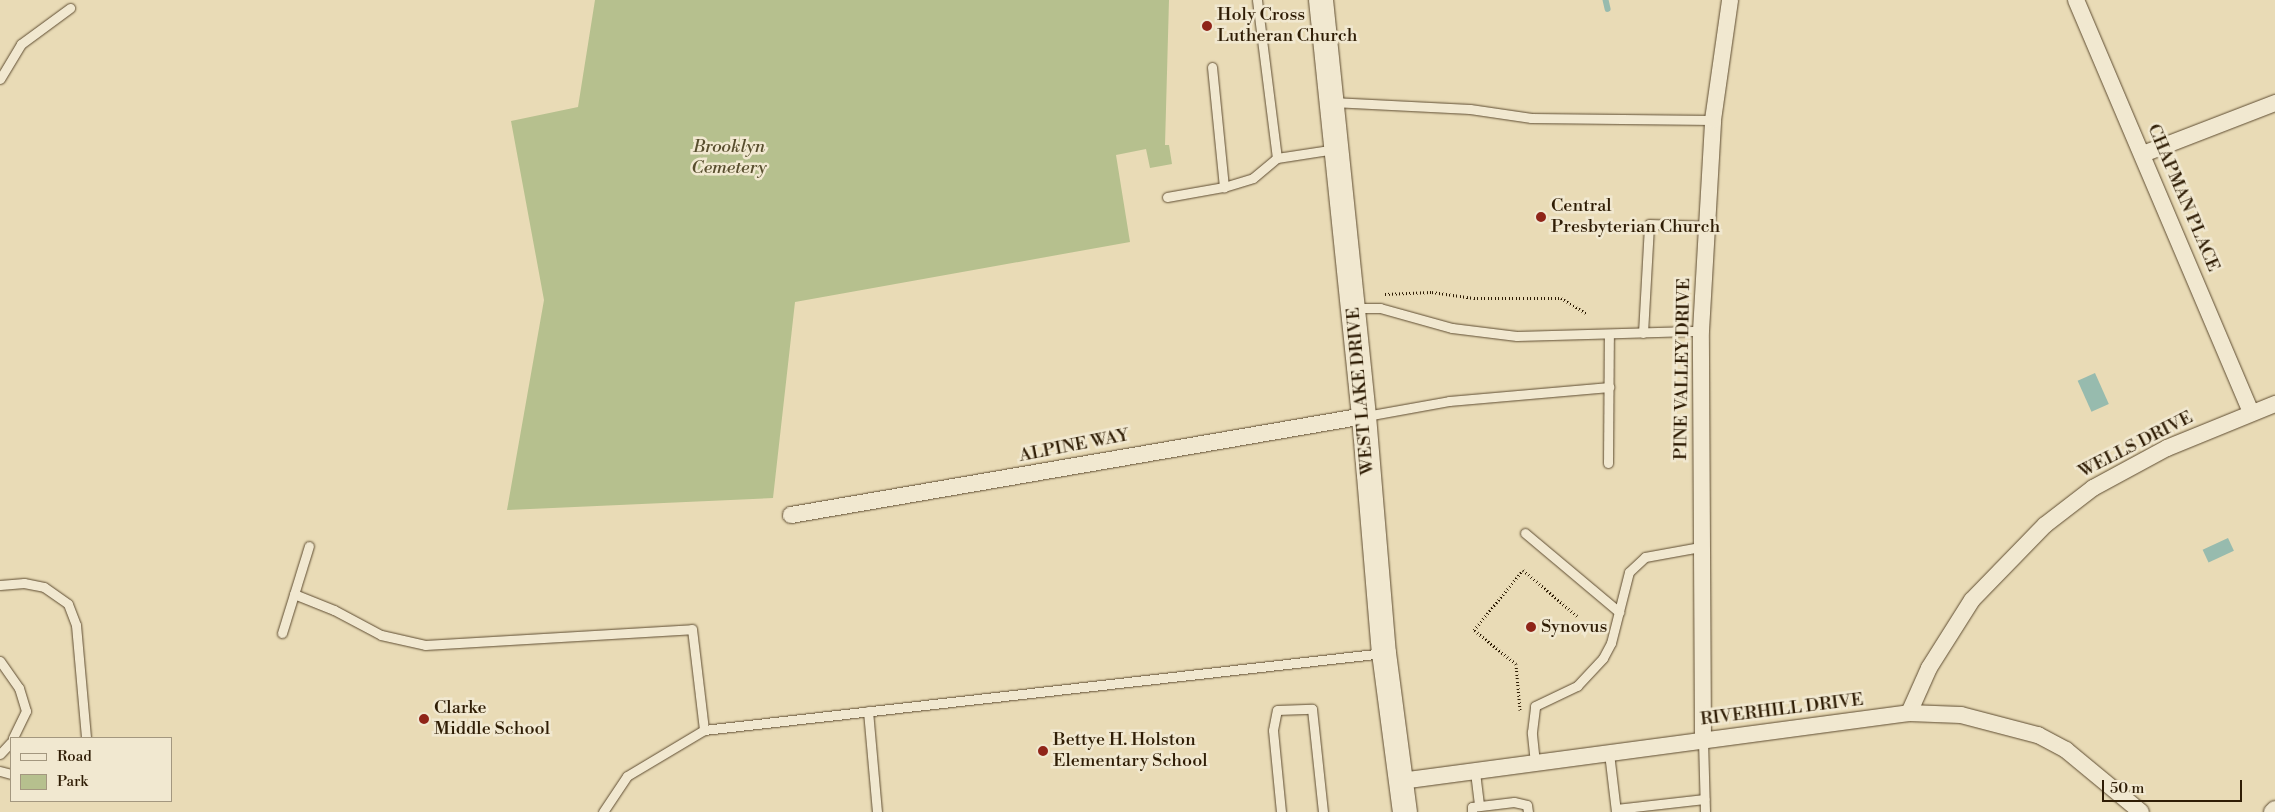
<!DOCTYPE html>
<html>
<head>
<meta charset="utf-8">
<style>
	body { margin:0 }
	#map { position:relative; width:2275px; height:812px; overflow:hidden; background:#e9dbb6; font-family:"Libre Bodoni",serif }
	div>[style] { position:absolute }
	.green>* { inset:0; background:#b6c08e }
	.water>* { inset:0; background:#97bbae; transform-origin:0 0 }
	.stream>* { height:5.5px; margin:-2.75px; padding:0 2.75px; transform-origin:2.75px; border-radius:2.75px; background:#97bbae }
	.path>* { height:3px; margin-top:-1.5px; transform-origin:0; background:repeating-linear-gradient(90deg,#2f1d05 0 1px,transparent 0 3.5px) }
	.roads { filter:drop-shadow(0 0 1px #5e4c31) drop-shadow(0 0 1px #5e4c31) }
	.service>* { height:9px; margin:-4.5px; padding:0 4.5px; transform-origin:4.5px; border-radius:4.5px; background:#f1e8d0 }
	.minor>* { height:16px; margin:-8px; padding:0 8px; transform-origin:8px; border-radius:8px; background:#f1e8d0 }
	.secondary>* { height:24px; margin:-12px; padding:0 12px; transform-origin:12px; border-radius:12px; background:#f1e8d0 }
	.dots>* { width:14px; height:14px; translate:-50% -50%; box-sizing:border-box; border:2px solid #f1e8d0; border-radius:50% }
	span { translate:-50% -50%; white-space:nowrap; text-align:center; line-height:1.15; -webkit-text-stroke:5px #f1e8d0; paint-order:stroke }
	.poi-label { font-size:18px; color:#2f1d05 }
	.left { translate:0 -50%; text-align:left }
	.park-label { font-size:18px; color:#584e2e; font-style:italic }
	.street-label { font-size:18px; color:#2f1d05 }
	.legend { position:absolute; left:10px; top:737px; width:162px; height:65px; box-sizing:border-box; background:#f1e8d0; border:1px solid #a3977f; margin:0; padding:6px 9px; list-style:none; font-size:15px; color:#2f1d05 }
	.legend li { display:flex; align-items:center; gap:10px; height:25px }
	.legend b { width:25px; border:1px solid #a3977f }
	.scale { position:absolute; left:2102px; top:780px; width:140px; height:22px; box-sizing:border-box; border:2px solid #2f1d05; border-top:0; padding-left:6px; font-size:15px; line-height:18px; white-space:nowrap; color:#2f1d05; -webkit-text-stroke:4px #f1e8d0; paint-order:stroke }
</style>
</head>
<body>
<div id="map">
	<div class="green">
		<i style="clip-path:polygon(595px 0,1169px 0,1165px 145px,1169px 145px,1172px 164px,1150px 168px,1146px 149px,1116px 155px,1130px 242px,795px 302px,773px 498px,507px 510px,544px 300px,511px 121px,578px 107px)"></i>
	</div>
	<div class="water">
		<i style="left:2095px;top:373px;width:34px;height:19px;rotate:66deg"></i>
		<i style="left:2228px;top:538px;width:14px;height:28px;rotate:65deg"></i>
	</div>
	<div class="stream">
		<i style="left:1606px;top:0;width:9px;rotate:77deg"></i>
	</div>
	<div class="path">
		<i style="left:1385px;top:294px;width:47px;rotate:-2.4deg"></i>
		<i style="left:1432px;top:292px;width:42px;rotate:8.1deg"></i>
		<i style="left:1474px;top:298px;width:87px"></i>
		<i style="left:1561px;top:298px;width:31px;rotate:31deg"></i>
		<i style="left:1520px;top:710px;width:46px;rotate:-95deg"></i>
		<i style="left:1516px;top:664px;width:54px;rotate:-141deg"></i>
		<i style="left:1474px;top:630px;width:77px;rotate:-50.8deg"></i>
		<i style="left:1523px;top:570px;width:71px;rotate:40.4deg"></i>
	</div>
	<div class="roads">
		<div class="service">
			<i style="left:1257px;top:0;width:159px;rotate:82.8deg"></i>
			<i style="left:1277px;top:158px;width:60px;rotate:-8.7deg"></i>
			<i style="left:1212px;top:67px;width:121px;rotate:84.3deg"></i>
			<i style="left:0;top:79px;width:41px;rotate:-59deg"></i>
			<i style="left:21px;top:44px;width:61px;rotate:-36.3deg"></i>
			<i style="left:1332px;top:102px;width:138px;rotate:2.9deg"></i>
			<i style="left:1470px;top:109px;width:62px;rotate:8.4deg"></i>
			<i style="left:1531px;top:118px;width:182px;rotate:0.6deg"></i>
			<i style="left:1167px;top:197px;width:58px;rotate:-10deg"></i>
			<i style="left:1224px;top:187px;width:30px;rotate:-17deg"></i>
			<i style="left:1253px;top:178px;width:31px;rotate:-40deg"></i>
			<i style="left:1355px;top:308px;width:25px"></i>
			<i style="left:1380px;top:308px;width:75px;rotate:15.5deg"></i>
			<i style="left:1452px;top:328px;width:65px;rotate:7deg"></i>
			<i style="left:1517px;top:336px;width:184px;rotate:-1.6deg"></i>
			<i style="left:1643px;top:333px;width:109px;rotate:-86.8deg"></i>
			<i style="left:1649px;top:224px;width:58px;rotate:2deg"></i>
			<i style="left:1366px;top:416px;width:84px;rotate:-10.2deg"></i>
			<i style="left:1449px;top:401px;width:161px;rotate:-5deg"></i>
			<i style="left:1608px;top:463px;width:128px;rotate:-89.6deg"></i>
			<i style="left:1525px;top:533px;width:123px;rotate:40deg"></i>
			<i style="left:0;top:585px;width:24px;rotate:-5deg"></i>
			<i style="left:24px;top:583px;width:20px;rotate:11deg"></i>
			<i style="left:44px;top:587px;width:29px;rotate:35deg"></i>
			<i style="left:68px;top:604px;width:22px;rotate:69deg"></i>
			<i style="left:76px;top:625px;width:113px;rotate:84.9deg"></i>
			<i style="left:294px;top:594px;width:43px;rotate:21.8deg"></i>
			<i style="left:334px;top:610px;width:53px;rotate:28deg"></i>
			<i style="left:381px;top:635px;width:45px;rotate:12.8deg"></i>
			<i style="left:425px;top:645px;width:267px;rotate:-3.4deg"></i>
			<i style="left:692px;top:629px;width:102px;rotate:83.2deg"></i>
			<i style="left:282px;top:633px;width:91px;rotate:-72.8deg"></i>
			<i style="left:0;top:661px;width:33px;rotate:55deg"></i>
			<i style="left:19px;top:688px;width:24px;rotate:73deg"></i>
			<i style="left:26px;top:711px;width:30px;rotate:116deg"></i>
			<i style="left:868px;top:711px;width:101px;rotate:84.9deg"></i>
			<i style="left:1703px;top:740px;width:72px;rotate:88.4deg"></i>
			<i style="left:1609px;top:753px;width:59px;rotate:83.2deg"></i>
			<i style="left:0;top:754px;width:16px;rotate:-47deg"></i>
			<i style="left:1535px;top:763px;width:31px;rotate:-96deg"></i>
			<i style="left:1532px;top:732px;width:26px;rotate:-83deg"></i>
			<i style="left:1535px;top:706px;width:47px;rotate:-25.5deg"></i>
			<i style="left:1577px;top:686px;width:38px;rotate:-47deg"></i>
			<i style="left:1603px;top:658px;width:17px;rotate:-62deg"></i>
			<i style="left:1611px;top:643px;width:73px;rotate:-75.8deg"></i>
			<i style="left:1629px;top:572px;width:22px;rotate:-43deg"></i>
			<i style="left:1645px;top:557px;width:56px;rotate:-10.3deg"></i>
			<i style="left:0;top:771px;width:11px;rotate:15deg"></i>
			<i style="left:1475px;top:772px;width:34px;rotate:83deg"></i>
			<i style="left:1616px;top:809px;width:89px;rotate:-6.5deg"></i>
			<i style="left:603px;top:812px;width:43px;rotate:-56.3deg"></i>
			<i style="left:627px;top:776px;width:90px;rotate:-30.9deg"></i>
			<i style="left:704px;top:730px;width:684px;rotate:-6.46deg"></i>
			<i style="left:1281px;top:812px;width:82px;rotate:-95.6deg"></i>
			<i style="left:1273px;top:730px;width:20px;rotate:-79deg"></i>
			<i style="left:1277px;top:710px;width:35px;rotate:-2deg"></i>
			<i style="left:1312px;top:709px;width:104px;rotate:83.9deg"></i>
			<i style="left:1472px;top:812px;width:5px;rotate:-90deg"></i>
			<i style="left:1472px;top:807px;width:42px;rotate:-6.8deg"></i>
			<i style="left:1514px;top:802px;width:13px;rotate:13deg"></i>
			<i style="left:1527px;top:805px;width:7px;rotate:82deg"></i>
		</div>
		<div class="minor">
			<i style="left:2076px;top:0;width:448px;rotate:67deg"></i>
			<i style="left:2143px;top:154px;width:142px;rotate:-21.1deg"></i>
			<i style="left:791px;top:515px;width:581px;rotate:-9.8deg"></i>
			<i style="left:1909px;top:713px;width:49px;rotate:-66deg"></i>
			<i style="left:1929px;top:668px;width:80px;rotate:-57.7deg"></i>
			<i style="left:1972px;top:600px;width:105px;rotate:-45.8deg"></i>
			<i style="left:2045px;top:525px;width:61px;rotate:-37.6deg"></i>
			<i style="left:2093px;top:488px;width:84px;rotate:-28.4deg"></i>
			<i style="left:2167px;top:448px;width:117px;rotate:-22.2deg"></i>
			<i style="left:1703px;top:740px;width:409px;rotate:-90.3deg"></i>
			<i style="left:1701px;top:331px;width:211px;rotate:-86.7deg"></i>
			<i style="left:1713px;top:120px;width:121px;rotate:-81.9deg"></i>
			<i style="left:1401px;top:781px;width:513px;rotate:-7.62deg"></i>
			<i style="left:1909px;top:713px;width:52px;rotate:2.2deg"></i>
			<i style="left:1961px;top:715px;width:80px;rotate:14.6deg"></i>
			<i style="left:2038px;top:735px;width:32px;rotate:28deg"></i>
			<i style="left:2066px;top:750px;width:97px;rotate:39.6deg"></i>
			<i style="left:2272px;top:812px;width:4px;rotate:-45deg"></i>
		</div>
		<div class="secondary">
			<i style="left:1321px;top:0;width:418px;rotate:84.1deg"></i>
			<i style="left:1364px;top:416px;width:238px;rotate:85.2deg"></i>
			<i style="left:1384px;top:653px;width:160px;rotate:82.5deg"></i>
		</div>
	</div>
	<div class="dots">
		<i style="left:1207px;top:26px;background:#8f2418"></i>
		<i style="left:1541px;top:217px;background:#8f2418"></i>
		<i style="left:1531px;top:627px;background:#8f2418"></i>
		<i style="left:424px;top:719px;background:#8f2418"></i>
		<i style="left:1043px;top:751px;background:#8f2418"></i>
	</div>
	<div class="poi-label">
		<span class="left" style="left:1217px;top:26px">Holy Cross<br>Lutheran Church</span>
		<span class="left" style="left:1551px;top:217px">Central<br>Presbyterian Church</span>
		<span class="left" style="left:1541px;top:627px">Synovus</span>
		<span class="left" style="left:434px;top:719px">Clarke<br>Middle School</span>
		<span class="left" style="left:1053px;top:751px">Bettye H. Holston<br>Elementary School</span>
	</div>
	<div class="park-label">
		<span style="left:729px;top:158px">Brooklyn<br>Cemetery</span>
	</div>
	<div class="street-label">
		<span style="left:2183px;top:198px;rotate:67deg">CHAPMAN PLACE</span>
		<span style="left:1683px;top:369px;rotate:-89deg">PINE VALLEY DRIVE</span>
		<span style="left:1361px;top:391px;rotate:-95deg">WEST LAKE DRIVE</span>
		<span style="left:2136px;top:445px;rotate:-27deg">WELLS DRIVE</span>
		<span style="left:1074px;top:446px;rotate:-11deg">ALPINE WAY</span>
		<span style="left:1782px;top:710px;rotate:-7deg">RIVERHILL DRIVE</span>
	</div>
	<ul class="legend">
	<li><b style="height:6px;background:#f1e8d0"></b>Road</li>
	<li><b style="height:14px;background:#b6c08e"></b>Park</li>
	</ul>
	<div class="scale">50 m</div>
</div>
</body>
</html>
